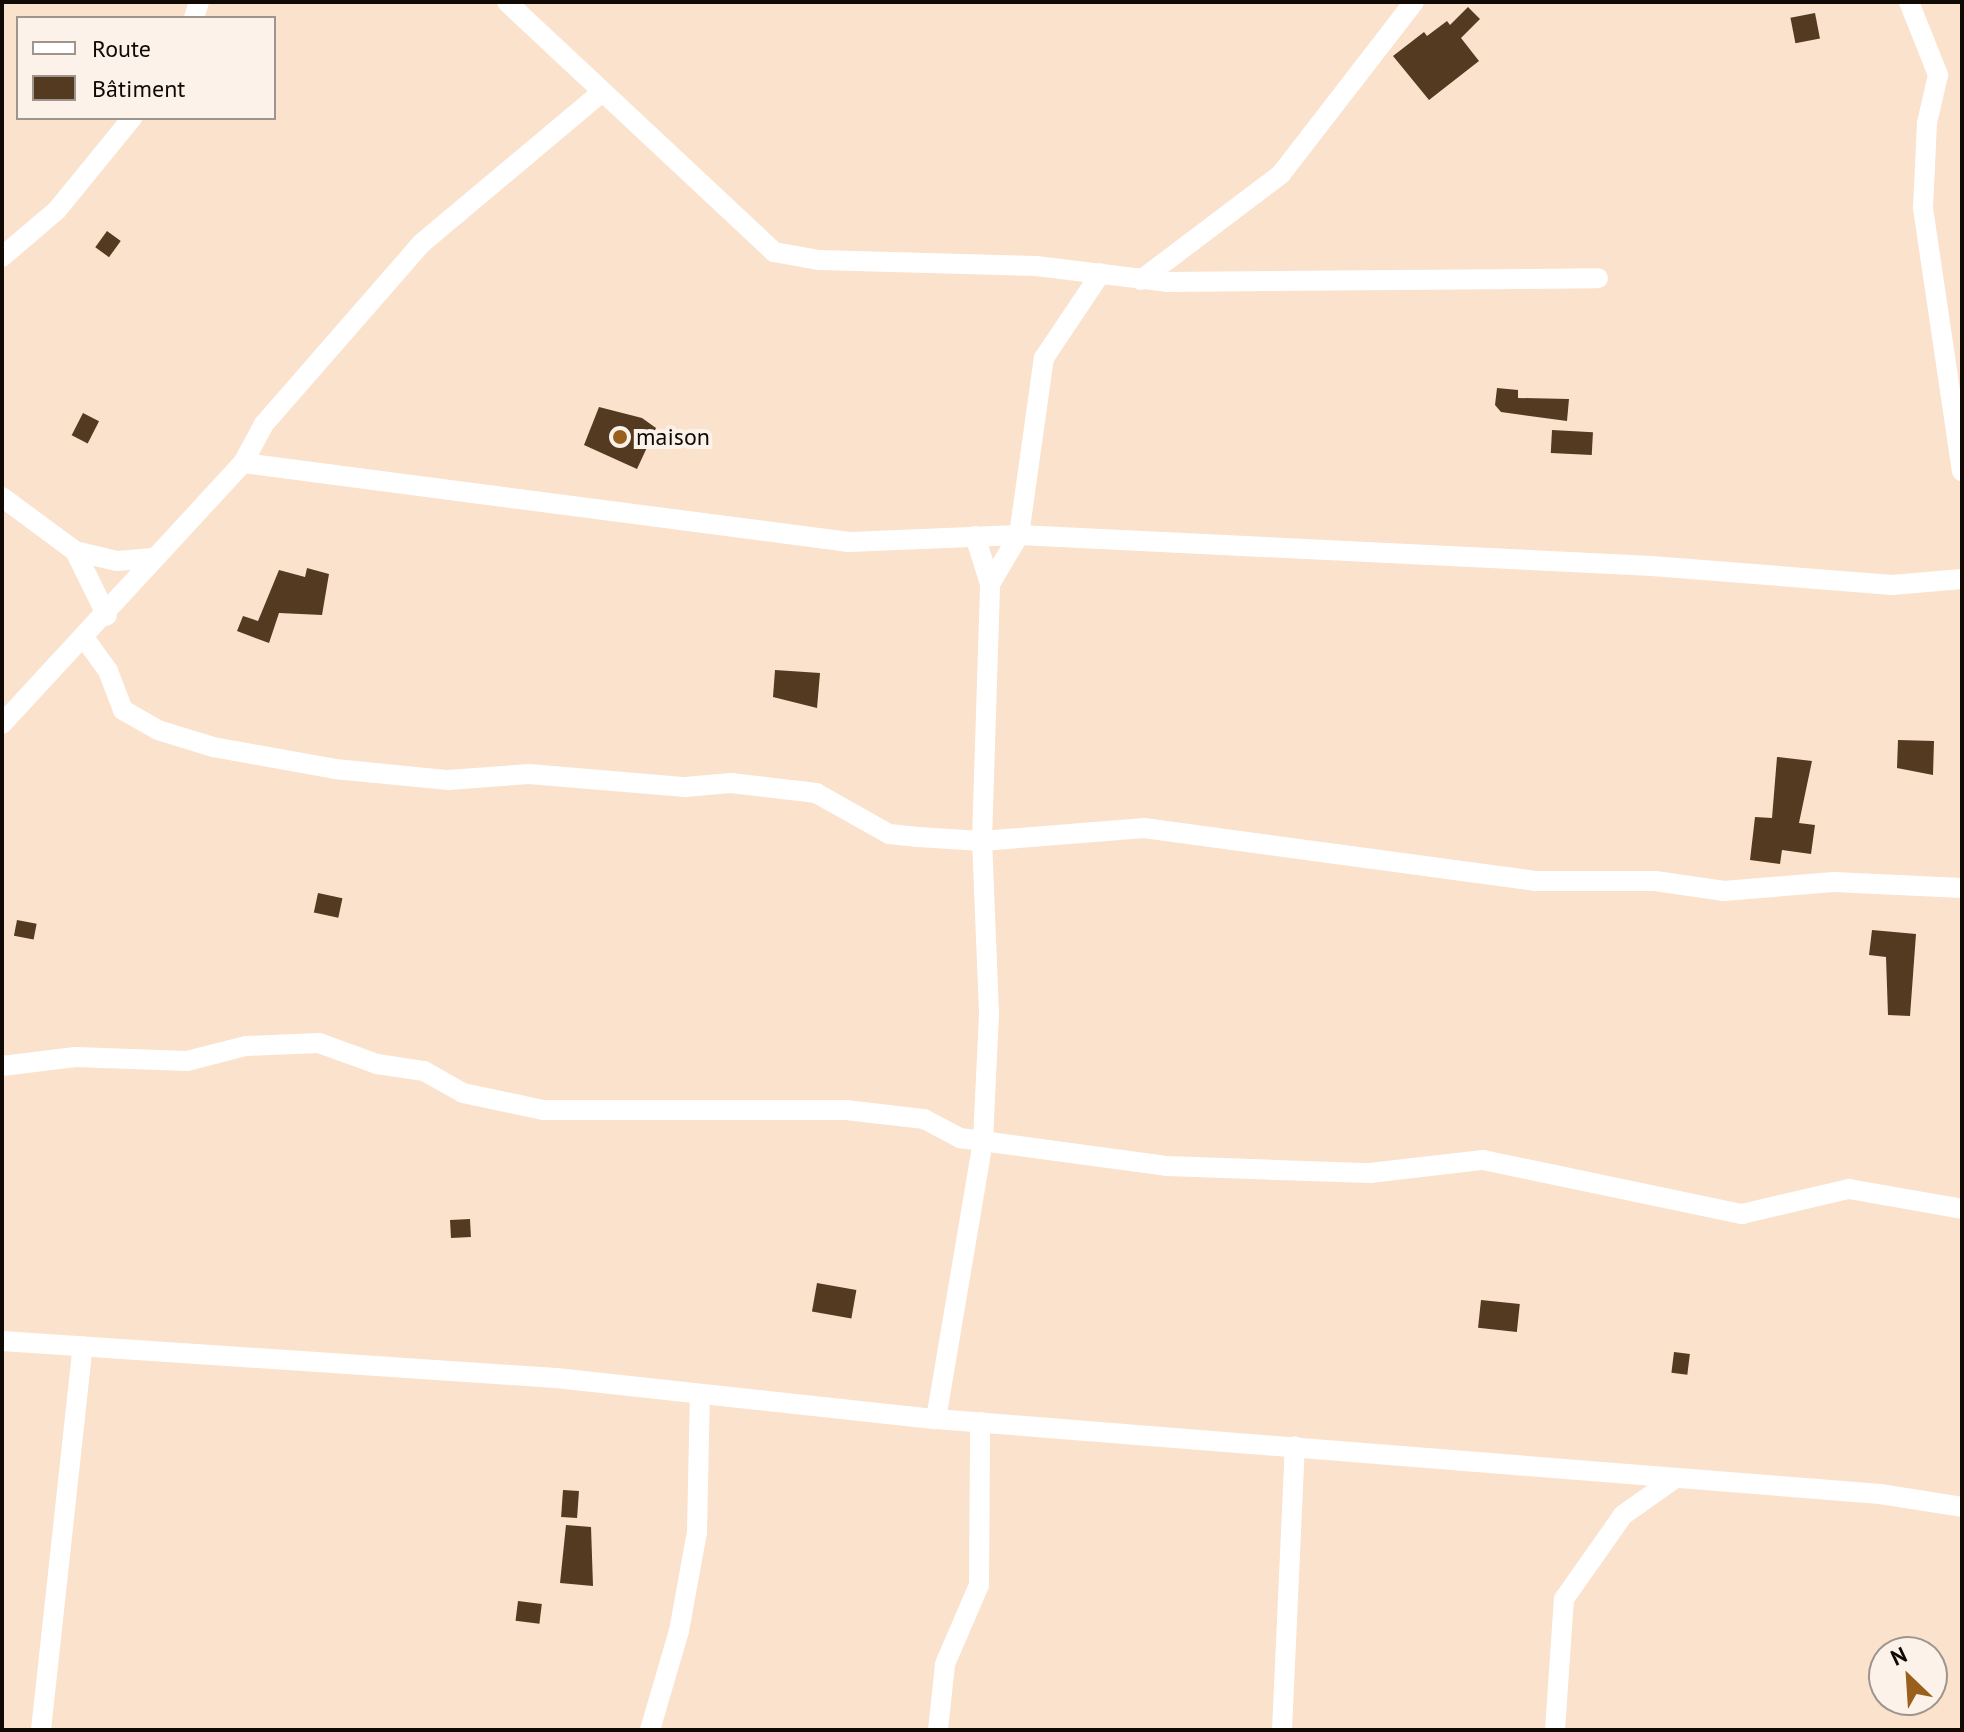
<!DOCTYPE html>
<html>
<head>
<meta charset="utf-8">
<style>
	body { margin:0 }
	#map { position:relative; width:1964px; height:1732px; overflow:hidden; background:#fae2cd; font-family:"PT Sans",sans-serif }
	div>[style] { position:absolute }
	.building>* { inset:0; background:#533a21; transform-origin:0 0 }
	.minor>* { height:20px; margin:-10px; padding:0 10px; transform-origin:10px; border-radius:10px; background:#fff }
	.dots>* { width:22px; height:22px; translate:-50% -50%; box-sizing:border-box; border:4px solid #fcf2ea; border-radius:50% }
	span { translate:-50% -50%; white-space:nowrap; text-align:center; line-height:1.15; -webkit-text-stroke:8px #fcf2ea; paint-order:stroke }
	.poi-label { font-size:24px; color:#110a04 }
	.left { translate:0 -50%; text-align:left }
	.frame { position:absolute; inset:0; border:4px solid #110a04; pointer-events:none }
	.legend { position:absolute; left:16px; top:16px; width:260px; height:104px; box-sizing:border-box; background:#fcf2ea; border:2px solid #9e958e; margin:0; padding:10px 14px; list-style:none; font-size:24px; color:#110a04 }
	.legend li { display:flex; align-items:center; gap:16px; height:40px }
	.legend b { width:40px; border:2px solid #9e958e }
	.north { position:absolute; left:1868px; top:1636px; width:80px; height:80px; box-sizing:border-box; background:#fcf2ea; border:2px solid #9e958e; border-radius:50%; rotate:335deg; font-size:22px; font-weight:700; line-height:32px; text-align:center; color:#110a04 }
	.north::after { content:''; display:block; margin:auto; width:28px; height:36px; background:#99601d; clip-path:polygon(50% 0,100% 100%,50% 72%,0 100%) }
</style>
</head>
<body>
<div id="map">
	<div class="building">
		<i style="clip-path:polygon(1468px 7px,1480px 19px,1461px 38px,1479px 61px,1429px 100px,1393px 56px,1424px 32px,1427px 36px,1447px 21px,1450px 25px)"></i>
		<i style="left:1815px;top:13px;width:26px;height:25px;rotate:79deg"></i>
		<i style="left:107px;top:231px;width:17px;height:20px;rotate:36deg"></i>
		<i style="clip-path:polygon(1497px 388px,1518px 390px,1518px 398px,1569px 399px,1567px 421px,1501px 412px,1495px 405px)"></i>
		<i style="clip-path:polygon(599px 407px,642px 418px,656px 428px,637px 469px,584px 445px)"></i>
		<i style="left:83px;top:413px;width:18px;height:25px;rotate:27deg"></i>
		<i style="left:1552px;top:430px;width:41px;height:23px;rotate:3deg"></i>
		<i style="clip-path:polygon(307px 568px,329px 574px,322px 615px,279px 613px,269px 643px,237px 631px,243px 616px,258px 621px,279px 570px,305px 577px)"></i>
		<i style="clip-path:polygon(775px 670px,820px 673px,817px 708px,773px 697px)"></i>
		<i style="clip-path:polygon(1898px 740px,1934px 741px,1933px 775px,1897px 768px)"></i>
		<i style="clip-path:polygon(1777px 757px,1812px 761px,1799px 823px,1815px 825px,1811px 854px,1782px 850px,1780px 864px,1750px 860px,1755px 817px,1772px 818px)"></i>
		<i style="left:318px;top:893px;width:25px;height:20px;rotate:12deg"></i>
		<i style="left:17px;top:920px;width:20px;height:16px;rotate:11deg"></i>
		<i style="clip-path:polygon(1872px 930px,1916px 934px,1910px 1016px,1888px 1015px,1886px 957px,1869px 955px)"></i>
		<i style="left:470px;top:1219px;width:18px;height:20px;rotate:87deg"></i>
		<i style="left:817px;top:1283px;width:40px;height:29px;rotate:10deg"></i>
		<i style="left:1481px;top:1300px;width:39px;height:28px;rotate:6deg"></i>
		<i style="left:1674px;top:1352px;width:16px;height:21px;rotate:7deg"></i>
		<i style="left:563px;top:1490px;width:16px;height:27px;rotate:4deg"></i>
		<i style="clip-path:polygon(566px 1525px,591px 1527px,593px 1586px,560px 1583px)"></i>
		<i style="left:518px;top:1601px;width:24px;height:20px;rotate:7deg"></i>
	</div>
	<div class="minor">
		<i style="left:507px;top:2px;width:366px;rotate:43.1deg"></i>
		<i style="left:774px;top:252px;width:46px;rotate:10.1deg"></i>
		<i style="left:819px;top:260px;width:217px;rotate:1.6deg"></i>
		<i style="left:1036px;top:266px;width:134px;rotate:6.9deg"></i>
		<i style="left:1169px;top:282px;width:429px;rotate:-0.5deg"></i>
		<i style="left:1909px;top:2px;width:79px;rotate:68.3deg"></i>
		<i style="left:1938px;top:75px;width:49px;rotate:102.9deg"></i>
		<i style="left:1927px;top:123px;width:85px;rotate:92.7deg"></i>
		<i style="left:1923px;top:208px;width:266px;rotate:81.6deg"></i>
		<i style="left:194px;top:18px;width:17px;rotate:-73deg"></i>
		<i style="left:2px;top:257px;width:72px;rotate:-40.5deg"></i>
		<i style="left:57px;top:210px;width:119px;rotate:-50.8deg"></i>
		<i style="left:1141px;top:280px;width:176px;rotate:-37.1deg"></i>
		<i style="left:1281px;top:174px;width:217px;rotate:-52.3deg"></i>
		<i style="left:243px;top:463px;width:611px;rotate:7.43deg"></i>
		<i style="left:849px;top:542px;width:170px;rotate:-2.4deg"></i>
		<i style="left:1019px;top:535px;width:634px;rotate:2.8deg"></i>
		<i style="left:1652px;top:566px;width:241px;rotate:4.5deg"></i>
		<i style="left:1892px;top:585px;width:70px;rotate:-4.9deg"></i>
		<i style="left:2px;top:497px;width:91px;rotate:36.5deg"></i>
		<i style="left:75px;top:551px;width:72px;rotate:63.8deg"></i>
		<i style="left:975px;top:536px;width:50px;rotate:72.6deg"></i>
		<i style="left:75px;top:551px;width:43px;rotate:13.4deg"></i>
		<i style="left:117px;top:561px;width:33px;rotate:-5deg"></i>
		<i style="left:85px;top:639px;width:39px;rotate:54deg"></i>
		<i style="left:108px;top:671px;width:42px;rotate:69deg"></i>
		<i style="left:123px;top:710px;width:40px;rotate:29.7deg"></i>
		<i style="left:158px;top:730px;width:58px;rotate:17.2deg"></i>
		<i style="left:213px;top:747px;width:124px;rotate:10.2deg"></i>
		<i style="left:335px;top:769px;width:114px;rotate:5.6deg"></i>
		<i style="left:448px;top:780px;width:81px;rotate:-4.2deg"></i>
		<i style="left:529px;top:774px;width:157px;rotate:4.8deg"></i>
		<i style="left:685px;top:787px;width:46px;rotate:-5deg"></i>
		<i style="left:731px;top:783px;width:86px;rotate:6.7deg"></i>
		<i style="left:816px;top:793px;width:84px;rotate:29.3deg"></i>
		<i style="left:889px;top:834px;width:29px;rotate:6deg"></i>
		<i style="left:918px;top:837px;width:64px;rotate:3.6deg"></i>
		<i style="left:982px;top:841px;width:163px;rotate:-4.6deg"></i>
		<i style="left:1144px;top:828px;width:395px;rotate:7.7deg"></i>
		<i style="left:1535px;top:881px;width:120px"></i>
		<i style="left:1655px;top:881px;width:70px;rotate:8.2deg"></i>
		<i style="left:1724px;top:891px;width:110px;rotate:-4.7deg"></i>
		<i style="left:1834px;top:882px;width:128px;rotate:2.7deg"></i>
		<i style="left:2px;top:724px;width:355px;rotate:-47.3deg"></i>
		<i style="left:243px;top:463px;width:44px;rotate:-61.7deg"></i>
		<i style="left:264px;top:424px;width:240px;rotate:-48.9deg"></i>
		<i style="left:422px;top:243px;width:234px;rotate:-40deg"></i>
		<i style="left:2px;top:1066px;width:74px;rotate:-7deg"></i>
		<i style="left:75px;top:1057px;width:112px;rotate:2deg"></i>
		<i style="left:187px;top:1061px;width:61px;rotate:-14.3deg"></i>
		<i style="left:246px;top:1046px;width:73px;rotate:-2.4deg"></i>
		<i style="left:319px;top:1043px;width:62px;rotate:19.9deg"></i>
		<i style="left:377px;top:1064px;width:48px;rotate:8.5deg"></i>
		<i style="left:424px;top:1071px;width:45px;rotate:29.4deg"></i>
		<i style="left:463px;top:1093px;width:82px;rotate:12deg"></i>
		<i style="left:543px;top:1110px;width:303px"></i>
		<i style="left:846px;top:1110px;width:79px;rotate:6.6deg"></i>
		<i style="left:924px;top:1119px;width:41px;rotate:27.8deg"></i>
		<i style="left:960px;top:1138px;width:208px;rotate:7.7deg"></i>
		<i style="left:1166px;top:1166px;width:204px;rotate:2deg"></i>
		<i style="left:1370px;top:1173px;width:114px;rotate:-6.6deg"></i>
		<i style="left:1483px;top:1160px;width:265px;rotate:11.8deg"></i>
		<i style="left:1742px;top:1214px;width:110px;rotate:-13.2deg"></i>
		<i style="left:1849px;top:1189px;width:115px;rotate:10deg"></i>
		<i style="left:2px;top:1341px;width:555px;rotate:3.82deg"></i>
		<i style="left:556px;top:1378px;width:382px;rotate:6.2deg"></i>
		<i style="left:936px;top:1419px;width:947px;rotate:4.54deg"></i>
		<i style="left:1880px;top:1494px;width:83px;rotate:9deg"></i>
		<i style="left:936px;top:1419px;width:282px;rotate:-80.4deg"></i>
		<i style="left:983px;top:1141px;width:128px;rotate:-87.3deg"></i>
		<i style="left:989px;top:1013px;width:172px;rotate:-92.3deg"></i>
		<i style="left:982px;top:841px;width:257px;rotate:-88.2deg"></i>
		<i style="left:990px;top:584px;width:57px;rotate:-59.4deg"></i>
		<i style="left:1019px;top:535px;width:179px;rotate:-82deg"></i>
		<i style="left:1044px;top:358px;width:102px;rotate:-56.2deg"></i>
		<i style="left:41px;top:1730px;width:386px;rotate:-83.8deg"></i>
		<i style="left:650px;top:1730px;width:103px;rotate:-73.7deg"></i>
		<i style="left:679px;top:1631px;width:101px;rotate:-79.7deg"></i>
		<i style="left:697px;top:1532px;width:138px;rotate:-88.8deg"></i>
		<i style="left:938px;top:1730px;width:66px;rotate:-83.9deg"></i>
		<i style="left:945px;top:1664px;width:86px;rotate:-66.7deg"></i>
		<i style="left:979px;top:1585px;width:163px;rotate:-89.6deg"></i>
		<i style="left:1282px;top:1730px;width:284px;rotate:-87.4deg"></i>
		<i style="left:1555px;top:1730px;width:131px;rotate:-86.1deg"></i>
		<i style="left:1564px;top:1599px;width:103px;rotate:-54.9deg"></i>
		<i style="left:1623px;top:1515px;width:62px;rotate:-35.2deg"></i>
	</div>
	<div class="dots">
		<i style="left:620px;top:437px;background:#99601d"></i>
	</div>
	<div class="poi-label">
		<span class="left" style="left:636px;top:437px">maison</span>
	</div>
	<div class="frame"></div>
	<ul class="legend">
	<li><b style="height:10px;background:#fff"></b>Route</li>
	<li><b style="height:22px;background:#533a21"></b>Bâtiment</li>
	</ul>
	<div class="north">N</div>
</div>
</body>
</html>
